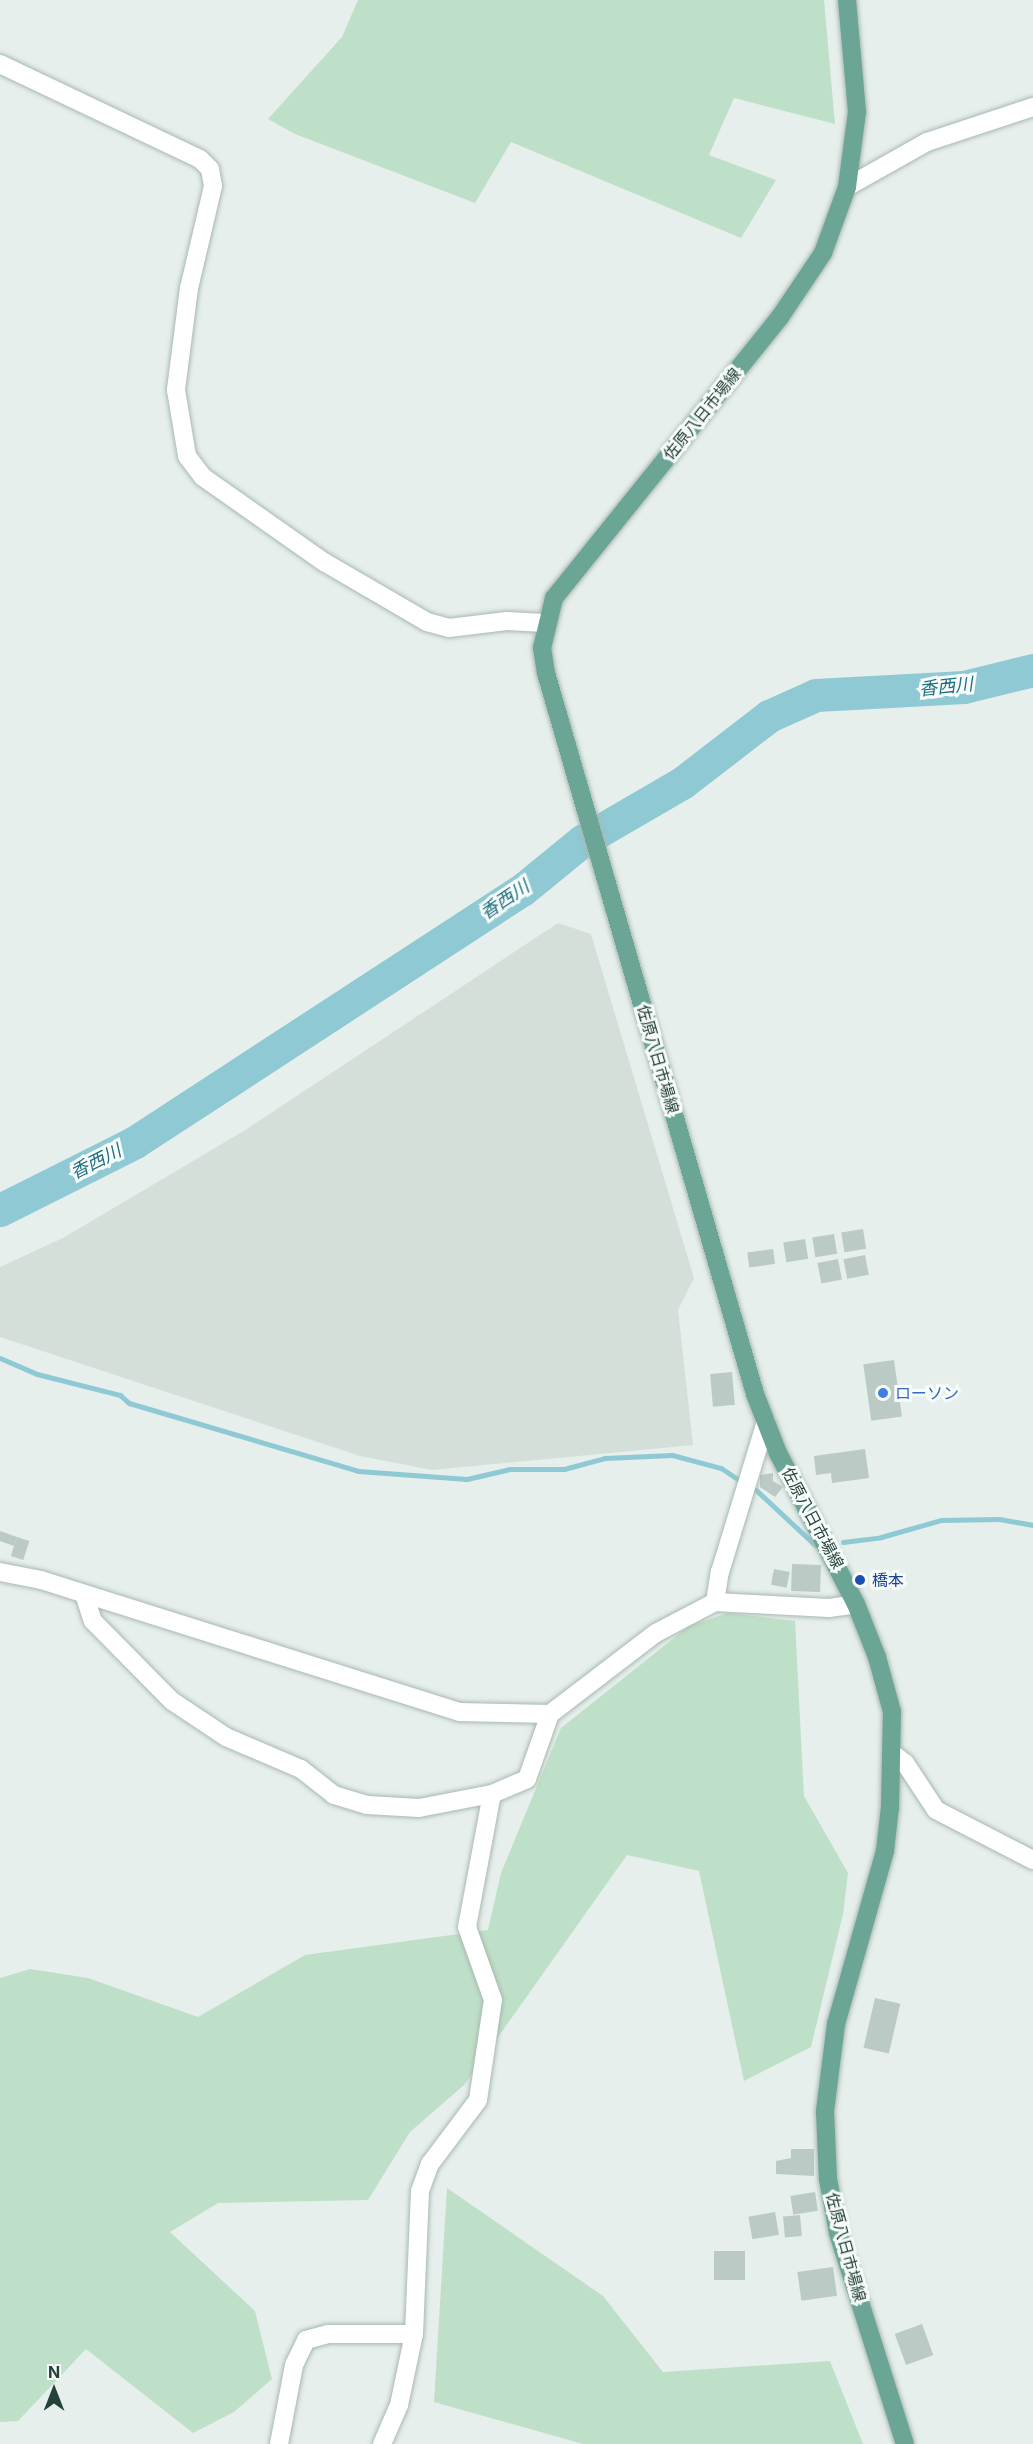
<!DOCTYPE html>
<html>
<head>
<meta charset="utf-8">
<style>
	body { margin:0 }
	#map { position:relative; width:1033px; height:2444px; overflow:hidden; background:#e6efeb; font-family:Inter,"Noto Sans JP",sans-serif }
	div>[style] { position:absolute }
	.built>* { inset:0; background:#d4dfda }
	.green>* { inset:0; background:#bfe0c8 }
	.stream>* { height:5px; margin:-2.5px; padding:0 2.5px; transform-origin:2.5px; border-radius:2.5px; background:#8ec9d4 }
	.river>* { height:33px; margin:-16.5px; padding:0 16.5px; transform-origin:16.5px; border-radius:16.5px; background:#8ec9d4 }
	.building>* { inset:0; background:#bbcac4; transform-origin:0 0 }
	.roads { filter:drop-shadow(0 0 2px #a8b8b2) drop-shadow(0 0 2px #a8b8b2) }
	.minor>* { height:18px; margin:-9px; padding:0 9px; transform-origin:9px; border-radius:9px; background:#fff }
	.major>* { height:18px; margin:-9px; padding:0 9px; transform-origin:9px; border-radius:9px; background:#6aa596 }
	.dots>* { width:16px; height:16px; translate:-50% -50%; box-sizing:border-box; border:3px solid #f7fbf9; border-radius:50% }
	span { translate:-50% -50%; white-space:nowrap; text-align:center; line-height:1.15; -webkit-text-stroke:6px #f7fbf9; paint-order:stroke }
	.street-label { font-size:16px; color:#24423a }
	.shop-label { font-size:16px; color:#366cbe }
	.left { translate:0 -50%; text-align:left }
	.transit-label { font-size:16px; color:#164399 }
	.water-label { font-size:18px; color:#1c6f80; font-style:italic }
	.north { position:absolute; left:24px; top:2360px; width:60px; height:60px; -webkit-text-stroke:4px #f7fbf9; paint-order:stroke; rotate:0deg; font-size:16px; font-weight:700; line-height:24px; text-align:center; color:#24423a }
	.north::after { content:''; display:block; margin:auto; width:21px; height:27px; background:#24423a; clip-path:polygon(50% 0,100% 100%,50% 72%,0 100%) }
</style>
</head>
<body>
<div id="map">
	<div class="built">
		<i style="clip-path:polygon(558px 923px,591px 934px,694px 1278px,678px 1310px,693px 1445px,432px 1470px,360px 1456px,0 1337px,0 1267px,63px 1238px,247px 1129px)"></i>
	</div>
	<div class="green">
		<i style="clip-path:polygon(358px 0,824px 0,835px 124px,734px 98px,709px 155px,776px 180px,741px 238px,511px 142px,475px 203px,295px 134px,268px 119px,342px 37px)"></i>
		<i style="clip-path:polygon(728px 1613px,795px 1621px,804px 1796px,848px 1873px,843px 1914px,811px 2047px,744px 2081px,699px 1871px,627px 1855px,464px 2085px,410px 2132px,368px 2200px,218px 2203px,170px 2232px,255px 2311px,272px 2379px,234px 2412px,193px 2433px,86px 2349px,18px 2421px,0 2422px,0 1978px,30px 1969px,88px 1978px,198px 2017px,305px 1955px,488px 1930px,501px 1873px,561px 1728px,689px 1626px)"></i>
		<i style="clip-path:polygon(447px 2188px,603px 2296px,663px 2372px,830px 2361px,863px 2444px,583px 2444px,434px 2402px)"></i>
	</div>
	<div class="stream">
		<i style="left:0;top:1358px;width:40px;rotate:23.4deg"></i>
		<i style="left:37px;top:1374px;width:86px;rotate:14.2deg"></i>
		<i style="left:120px;top:1395px;width:12px;rotate:42deg"></i>
		<i style="left:129px;top:1403px;width:239px;rotate:16.5deg"></i>
		<i style="left:358px;top:1471px;width:109px;rotate:4.2deg"></i>
		<i style="left:467px;top:1479px;width:44px;rotate:-13.1deg"></i>
		<i style="left:510px;top:1469px;width:54px"></i>
		<i style="left:564px;top:1469px;width:42px;rotate:-15deg"></i>
		<i style="left:605px;top:1458px;width:67px;rotate:-2.6deg"></i>
		<i style="left:672px;top:1455px;width:51px;rotate:14.9deg"></i>
		<i style="left:721px;top:1468px;width:22px;rotate:34deg"></i>
		<i style="left:756px;top:1490px;width:81px;rotate:43deg"></i>
		<i style="left:843px;top:1542px;width:38px;rotate:-7deg"></i>
		<i style="left:881px;top:1537px;width:62px;rotate:-15.8deg"></i>
		<i style="left:941px;top:1520px;width:58px;rotate:-1deg"></i>
		<i style="left:999px;top:1519px;width:35px;rotate:10deg"></i>
	</div>
	<div class="river">
		<i style="left:0;top:1210px;width:151px;rotate:-26.7deg"></i>
		<i style="left:135px;top:1142px;width:462px;rotate:-33.1deg"></i>
		<i style="left:522px;top:890px;width:77px;rotate:-39.2deg"></i>
		<i style="left:582px;top:841px;width:116px;rotate:-30.1deg"></i>
		<i style="left:682px;top:783px;width:110px;rotate:-37.6deg"></i>
		<i style="left:769px;top:716px;width:51px;rotate:-24.1deg"></i>
		<i style="left:816px;top:695px;width:148px;rotate:-3.1deg"></i>
		<i style="left:964px;top:687px;width:71px;rotate:-13.8deg"></i>
	</div>
	<div class="building">
		<i style="left:863px;top:1229px;width:20px;height:22px;rotate:81deg"></i>
		<i style="left:834px;top:1234px;width:20px;height:22px;rotate:81deg"></i>
		<i style="left:805px;top:1239px;width:20px;height:22px;rotate:81deg"></i>
		<i style="left:773px;top:1249px;width:15px;height:26px;rotate:82deg"></i>
		<i style="left:865px;top:1255px;width:20px;height:22px;rotate:79deg"></i>
		<i style="left:838px;top:1259px;width:21px;height:21px;rotate:79deg"></i>
		<i style="left:894px;top:1360px;width:57px;height:31px;rotate:82deg"></i>
		<i style="left:732px;top:1372px;width:33px;height:22px;rotate:85deg"></i>
		<i style="clip-path:polygon(865px 1449px,869px 1478px,832px 1483px,831px 1473px,816px 1475px,814px 1456px)"></i>
		<i style="clip-path:polygon(773px 1473px,773px 1481px,783px 1487px,775px 1497px,760px 1487px,760px 1475px)"></i>
		<i style="clip-path:polygon(0 1531px,17px 1537px,14px 1546px,0 1541px)"></i>
		<i style="left:17px;top:1537px;width:13px;height:20px;rotate:18deg"></i>
		<i style="left:792px;top:1564px;width:29px;height:27px;rotate:2deg"></i>
		<i style="left:774px;top:1569px;width:16px;height:16px;rotate:11deg"></i>
		<i style="left:875px;top:1998px;width:26px;height:51px;rotate:13deg"></i>
		<i style="clip-path:polygon(791px 2149px,814px 2149px,814px 2176px,776px 2174px,776px 2161px,791px 2158px)"></i>
		<i style="left:815px;top:2192px;width:19px;height:25px;rotate:81deg"></i>
		<i style="left:775px;top:2212px;width:23px;height:27px;rotate:80deg"></i>
		<i style="left:800px;top:2215px;width:21px;height:17px;rotate:85deg"></i>
		<i style="left:714px;top:2251px;width:31px;height:29px"></i>
		<i style="left:833px;top:2267px;width:29px;height:36px;rotate:82deg"></i>
		<i style="left:922px;top:2324px;width:33px;height:29px;rotate:70deg"></i>
	</div>
	<div class="roads">
		<div class="minor">
			<i style="left:0;top:64px;width:221px;rotate:25.4deg"></i>
			<i style="left:200px;top:159px;width:14px;rotate:45deg"></i>
			<i style="left:210px;top:169px;width:17px;rotate:80deg"></i>
			<i style="left:213px;top:186px;width:105px;rotate:103.2deg"></i>
			<i style="left:189px;top:288px;width:103px;rotate:97.3deg"></i>
			<i style="left:176px;top:390px;width:67px;rotate:80.5deg"></i>
			<i style="left:187px;top:456px;width:26px;rotate:53deg"></i>
			<i style="left:203px;top:477px;width:148px;rotate:35.1deg"></i>
			<i style="left:324px;top:562px;width:119px;rotate:30.2deg"></i>
			<i style="left:427px;top:622px;width:23px;rotate:15deg"></i>
			<i style="left:449px;top:628px;width:58px;rotate:-6.9deg"></i>
			<i style="left:507px;top:621px;width:38px;rotate:3deg"></i>
			<i style="left:847px;top:187px;width:92px;rotate:-29.4deg"></i>
			<i style="left:927px;top:142px;width:112px;rotate:-18.3deg"></i>
			<i style="left:0;top:1572px;width:42px;rotate:11deg"></i>
			<i style="left:41px;top:1580px;width:438px;rotate:17.5deg"></i>
			<i style="left:459px;top:1712px;width:91px;rotate:1.3deg"></i>
			<i style="left:550px;top:1714px;width:133px;rotate:-37.4deg"></i>
			<i style="left:656px;top:1633px;width:67px;rotate:-27.7deg"></i>
			<i style="left:715px;top:1602px;width:114px;rotate:3deg"></i>
			<i style="left:829px;top:1608px;width:27px;rotate:-8deg"></i>
			<i style="left:84px;top:1594px;width:28px;rotate:72deg"></i>
			<i style="left:93px;top:1621px;width:112px;rotate:45.4deg"></i>
			<i style="left:172px;top:1701px;width:65px;rotate:33.7deg"></i>
			<i style="left:226px;top:1737px;width:82px;rotate:23.1deg"></i>
			<i style="left:301px;top:1769px;width:42px;rotate:38.2deg"></i>
			<i style="left:334px;top:1795px;width:34px;rotate:17deg"></i>
			<i style="left:367px;top:1805px;width:52px;rotate:3.3deg"></i>
			<i style="left:419px;top:1808px;width:74px;rotate:-10.9deg"></i>
			<i style="left:492px;top:1794px;width:38px;rotate:-23deg"></i>
			<i style="left:527px;top:1779px;width:69px;rotate:-70.5deg"></i>
			<i style="left:715px;top:1602px;width:30px;rotate:-81deg"></i>
			<i style="left:720px;top:1572px;width:157px;rotate:-73deg"></i>
			<i style="left:892px;top:1753px;width:16px;rotate:38deg"></i>
			<i style="left:905px;top:1763px;width:56px;rotate:56.6deg"></i>
			<i style="left:936px;top:1810px;width:109px;rotate:27.3deg"></i>
			<i style="left:279px;top:2444px;width:80px;rotate:-79.2deg"></i>
			<i style="left:294px;top:2365px;width:28px;rotate:-64deg"></i>
			<i style="left:306px;top:2340px;width:23px;rotate:-15deg"></i>
			<i style="left:328px;top:2334px;width:86px"></i>
			<i style="left:382px;top:2444px;width:43px;rotate:-66.4deg"></i>
			<i style="left:399px;top:2405px;width:73px;rotate:-78.1deg"></i>
			<i style="left:414px;top:2334px;width:143px;rotate:-87.6deg"></i>
			<i style="left:420px;top:2191px;width:29px;rotate:-70deg"></i>
			<i style="left:430px;top:2164px;width:80px;rotate:-53.1deg"></i>
			<i style="left:478px;top:2100px;width:101px;rotate:-81.5deg"></i>
			<i style="left:493px;top:2000px;width:77px;rotate:-109.6deg"></i>
			<i style="left:467px;top:1927px;width:135px;rotate:-79.4deg"></i>
		</div>
		<div class="major">
			<i style="left:847px;top:0;width:112px;rotate:84.9deg"></i>
			<i style="left:857px;top:112px;width:76px;rotate:97.6deg"></i>
			<i style="left:847px;top:187px;width:70px;rotate:110deg"></i>
			<i style="left:823px;top:253px;width:77px;rotate:123.9deg"></i>
			<i style="left:780px;top:317px;width:361px;rotate:128.8deg"></i>
			<i style="left:554px;top:598px;width:51px;rotate:103.5deg"></i>
			<i style="left:542px;top:648px;width:25px;rotate:81deg"></i>
			<i style="left:546px;top:673px;width:751px;rotate:73.83deg"></i>
			<i style="left:755px;top:1394px;width:63px;rotate:68.7deg"></i>
			<i style="left:778px;top:1453px;width:170px;rotate:62.7deg"></i>
			<i style="left:856px;top:1604px;width:57px;rotate:68.4deg"></i>
			<i style="left:877px;top:1657px;width:57px;rotate:74.7deg"></i>
			<i style="left:892px;top:1712px;width:95px;rotate:91.2deg"></i>
			<i style="left:890px;top:1807px;width:44px;rotate:96.5deg"></i>
			<i style="left:885px;top:1851px;width:180px;rotate:105.8deg"></i>
			<i style="left:836px;top:2024px;width:88px;rotate:97.2deg"></i>
			<i style="left:825px;top:2111px;width:68px;rotate:87.5deg"></i>
			<i style="left:828px;top:2179px;width:55px;rotate:79.5deg"></i>
			<i style="left:838px;top:2233px;width:221px;rotate:72.4deg"></i>
		</div>
	</div>
	<div class="dots">
		<i style="left:883px;top:1393px;background:#3f7fe0"></i>
		<i style="left:860px;top:1580px;background:#1a4fb4"></i>
	</div>
	<div class="street-label">
		<span style="left:702px;top:414px;rotate:-51deg">佐原八日市場線</span>
		<span style="left:658px;top:1059px;rotate:74deg">佐原八日市場線</span>
		<span style="left:813px;top:1518px;rotate:62deg">佐原八日市場線</span>
		<span style="left:846px;top:2247px;rotate:75deg">佐原八日市場線</span>
	</div>
	<div class="shop-label">
		<span class="left" style="left:895px;top:1393px">ローソン</span>
	</div>
	<div class="transit-label">
		<span class="left" style="left:872px;top:1580px">橋本</span>
	</div>
	<div class="water-label">
		<span style="left:946px;top:687px;rotate:-6deg">香西川</span>
		<span style="left:505px;top:900px;rotate:-34deg">香西川</span>
		<span style="left:96px;top:1162px;rotate:-27deg">香西川</span>
	</div>
	<div class="north">N</div>
</div>
</body>
</html>
